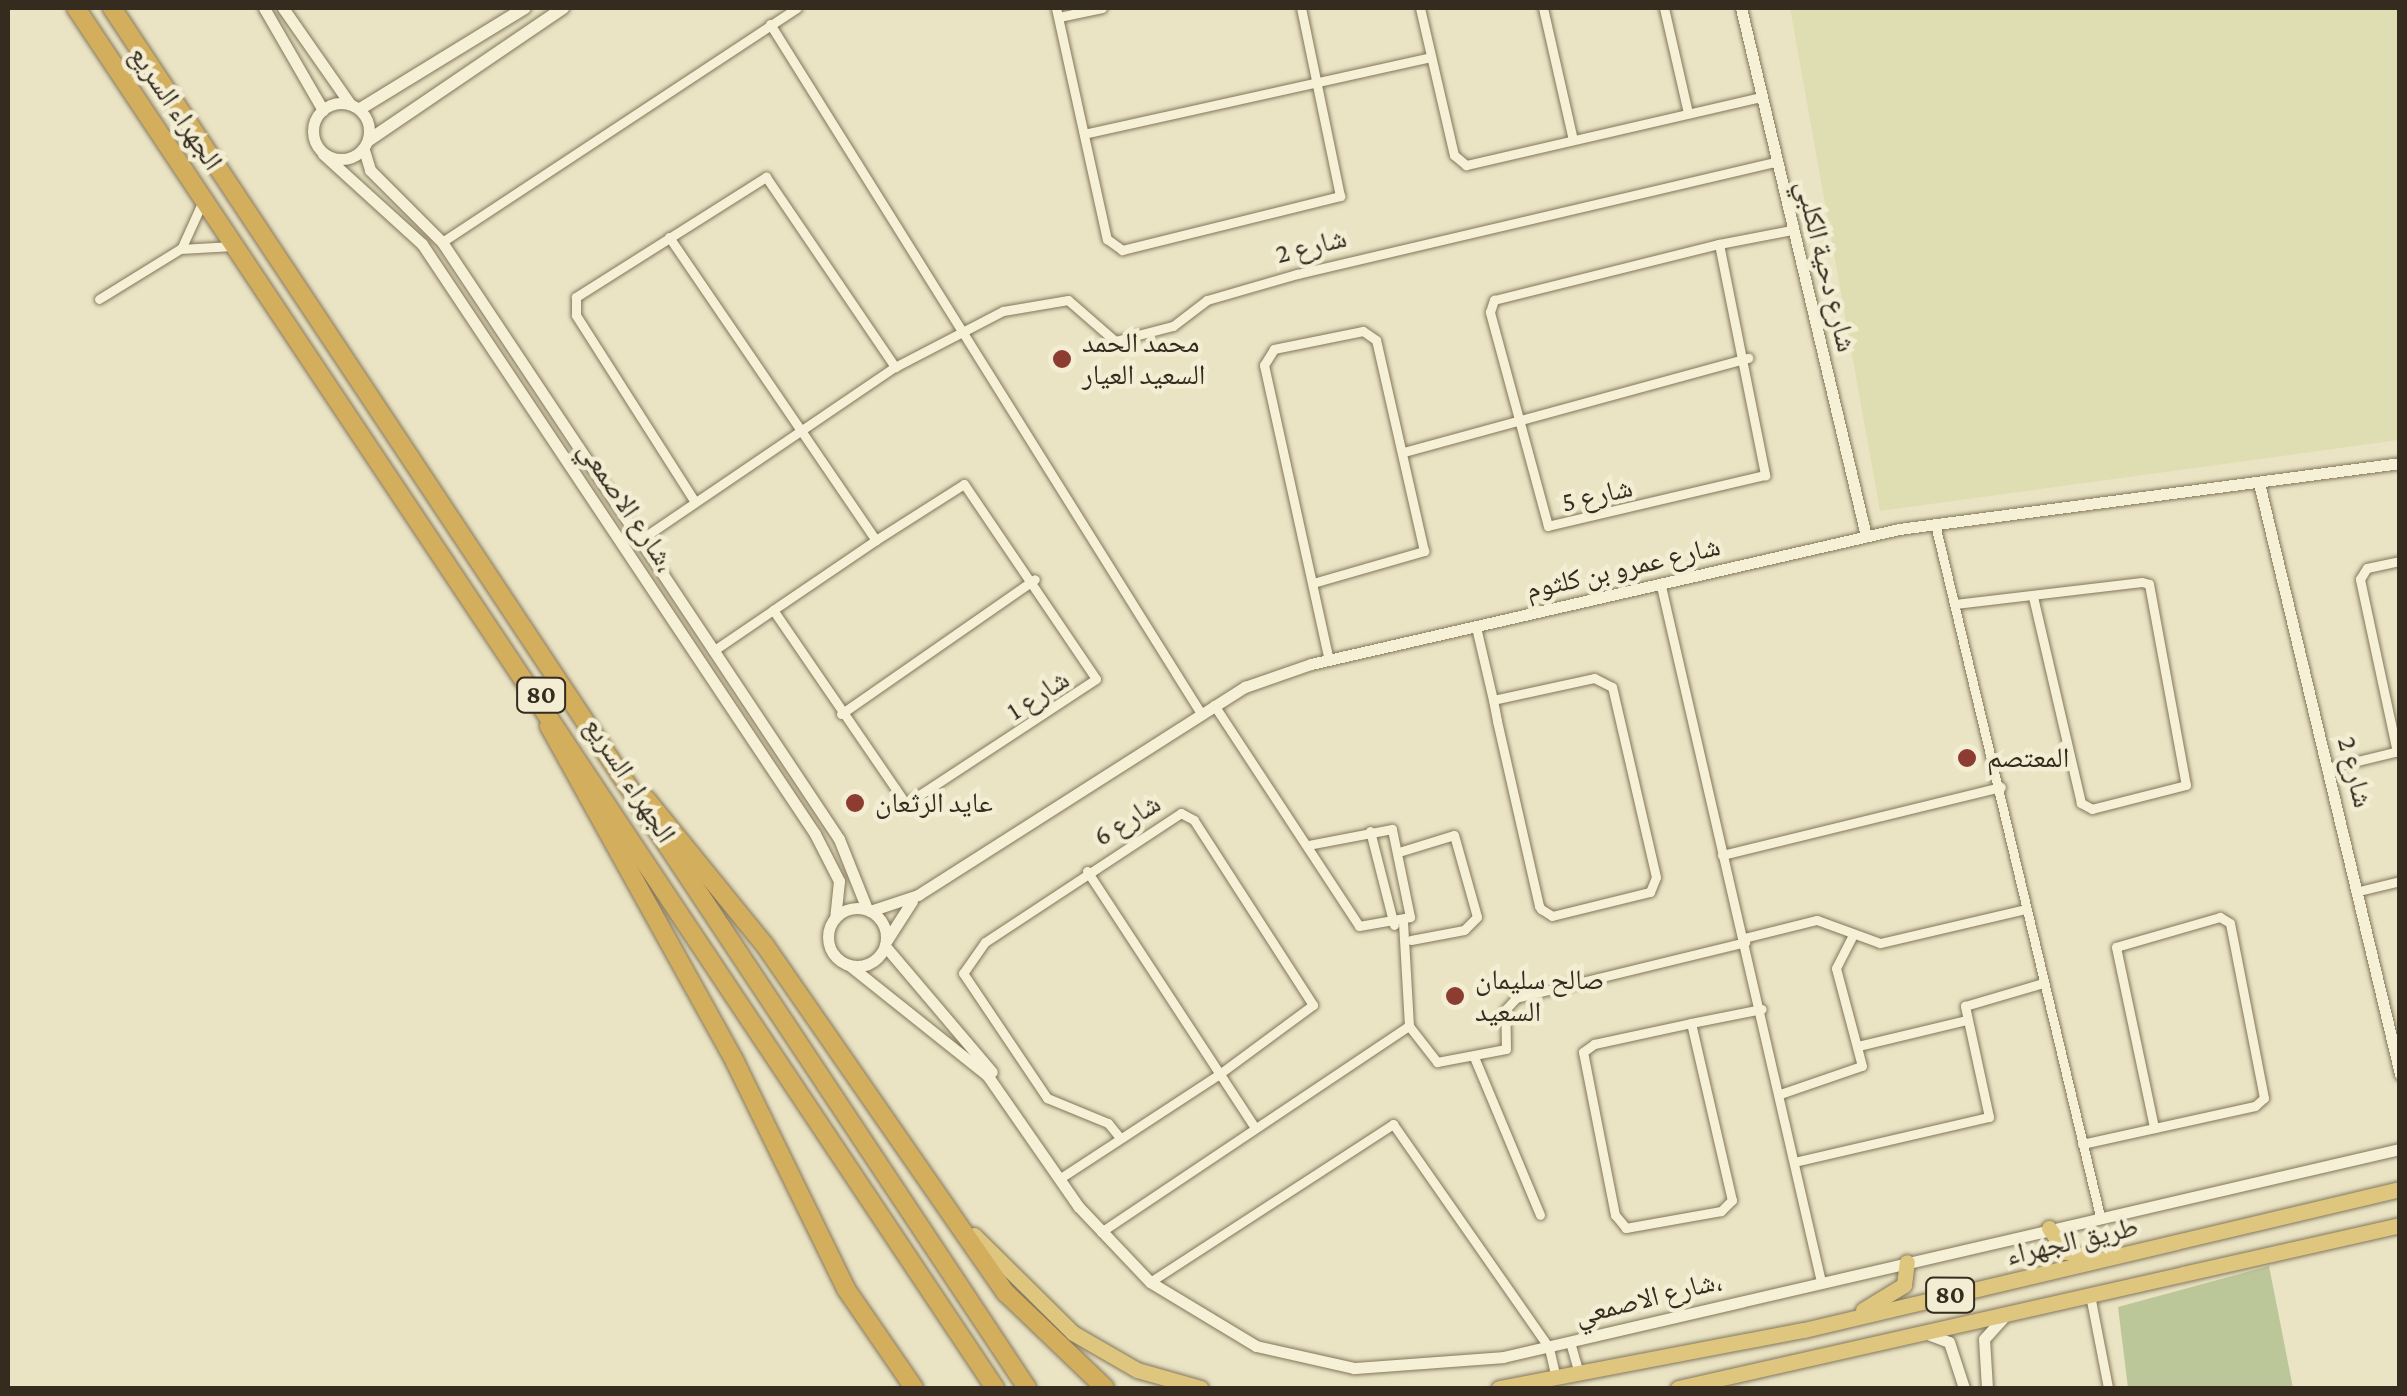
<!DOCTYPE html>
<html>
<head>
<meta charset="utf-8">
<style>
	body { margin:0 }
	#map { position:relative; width:2407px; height:1396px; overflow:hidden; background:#eae4c4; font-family:"Crimson Pro","Noto Naskh Arabic",serif }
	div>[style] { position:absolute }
	.farmland>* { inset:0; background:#dfdeb2 }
	.green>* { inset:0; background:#bcc799 }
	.roads { filter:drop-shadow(0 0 2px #83765c) drop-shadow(0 0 2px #83765c) }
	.minor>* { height:9px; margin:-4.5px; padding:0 4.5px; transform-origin:4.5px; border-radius:4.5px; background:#f6f0d7 }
	.tertiary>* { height:11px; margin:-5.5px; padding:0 5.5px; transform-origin:5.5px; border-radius:5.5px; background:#f6f0d7 }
	.tertiary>.ring { margin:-5.5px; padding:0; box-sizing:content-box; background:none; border:11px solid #f6f0d7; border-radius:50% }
	.secondary>* { height:12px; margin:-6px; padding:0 6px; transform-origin:6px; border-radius:6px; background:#f6f0d7 }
	.trunk>* { height:15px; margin:-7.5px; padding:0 7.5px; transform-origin:7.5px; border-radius:7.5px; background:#dfc67e }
	.motorway>* { height:18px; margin:-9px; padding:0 9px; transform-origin:9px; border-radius:9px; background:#d3ae5c }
	.dots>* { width:28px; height:28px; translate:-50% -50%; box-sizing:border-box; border:5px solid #f2edd3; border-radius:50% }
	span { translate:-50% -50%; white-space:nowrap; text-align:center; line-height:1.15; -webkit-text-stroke:9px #f2edd3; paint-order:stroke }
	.shield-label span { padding:2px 8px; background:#f2edd3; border:2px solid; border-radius:8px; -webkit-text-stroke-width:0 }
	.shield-label { font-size:25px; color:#352c1f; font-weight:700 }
	.street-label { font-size:28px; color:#352c1f }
	.poi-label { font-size:28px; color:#352c1f }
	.left { translate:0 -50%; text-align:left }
	.frame { position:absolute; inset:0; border:10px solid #352c1f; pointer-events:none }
</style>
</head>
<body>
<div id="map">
	<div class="farmland">
		<i style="clip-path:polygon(1790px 8px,2399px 8px,2399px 440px,1880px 511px)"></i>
	</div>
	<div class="green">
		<i style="clip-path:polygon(2269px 1266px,2293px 1388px,2128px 1388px,2118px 1307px)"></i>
	</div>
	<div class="roads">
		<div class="minor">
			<i style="left:1056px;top:8px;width:237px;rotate:77.6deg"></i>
			<i style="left:1107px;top:239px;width:19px;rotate:36deg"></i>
			<i style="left:1122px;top:250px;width:225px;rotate:-13.9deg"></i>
			<i style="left:1340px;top:196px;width:192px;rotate:-101.7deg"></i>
			<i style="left:1420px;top:8px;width:151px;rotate:77deg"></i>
			<i style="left:1454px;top:155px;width:16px;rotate:40deg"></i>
			<i style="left:1466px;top:165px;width:302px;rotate:-13deg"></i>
			<i style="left:1543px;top:8px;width:135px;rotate:77.2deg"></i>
			<i style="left:1664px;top:8px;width:108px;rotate:77.1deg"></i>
			<i style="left:1059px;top:17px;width:44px;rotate:-11.8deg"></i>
			<i style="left:770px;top:24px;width:811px;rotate:57.99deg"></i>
			<i style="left:1084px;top:134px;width:354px;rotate:-12.5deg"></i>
			<i style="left:669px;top:237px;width:367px;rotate:55.7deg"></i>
			<i style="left:442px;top:242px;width:425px;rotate:-33.4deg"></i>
			<i style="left:1719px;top:244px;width:236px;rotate:78.7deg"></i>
			<i style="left:1765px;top:475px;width:223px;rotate:166.8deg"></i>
			<i style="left:1548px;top:526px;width:222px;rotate:-105.2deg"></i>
			<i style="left:1490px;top:312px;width:13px;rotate:-72deg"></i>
			<i style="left:1494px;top:300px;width:232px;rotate:-14deg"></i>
			<i style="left:1719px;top:244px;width:74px;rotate:-10.9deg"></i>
			<i style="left:182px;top:247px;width:48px;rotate:-65.6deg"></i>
			<i style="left:99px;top:299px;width:95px;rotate:-31.7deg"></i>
			<i style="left:180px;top:249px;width:53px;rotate:-3.2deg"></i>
			<i style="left:1404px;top:452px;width:357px;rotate:-15.3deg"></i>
			<i style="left:695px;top:502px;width:222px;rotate:-122.5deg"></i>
			<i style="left:576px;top:315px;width:18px;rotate:-90deg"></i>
			<i style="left:576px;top:297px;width:225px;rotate:-32.3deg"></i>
			<i style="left:766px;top:177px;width:230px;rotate:55.8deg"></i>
			<i style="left:1935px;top:524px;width:711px;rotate:76.59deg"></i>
			<i style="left:640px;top:540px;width:308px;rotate:-34.2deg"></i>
			<i style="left:895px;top:367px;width:122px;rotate:-27.4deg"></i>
			<i style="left:1003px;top:311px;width:66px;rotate:-9.6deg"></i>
			<i style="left:1068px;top:300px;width:62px;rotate:41.1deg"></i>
			<i style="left:1115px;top:341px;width:60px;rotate:-14.5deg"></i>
			<i style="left:1173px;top:326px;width:43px;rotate:-37.4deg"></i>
			<i style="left:1207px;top:300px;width:94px;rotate:-16.1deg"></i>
			<i style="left:1297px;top:274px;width:491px;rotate:-13.2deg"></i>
			<i style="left:1313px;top:583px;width:116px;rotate:-16.1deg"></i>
			<i style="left:1424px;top:551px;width:216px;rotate:-102.8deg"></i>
			<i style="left:1376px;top:340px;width:16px;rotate:-145deg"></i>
			<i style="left:1363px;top:331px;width:91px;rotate:168.6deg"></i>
			<i style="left:1274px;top:349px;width:19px;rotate:122deg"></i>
			<i style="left:1264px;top:365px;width:302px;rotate:77.6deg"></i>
			<i style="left:1661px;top:586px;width:714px;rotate:77.05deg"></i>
			<i style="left:1955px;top:604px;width:188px;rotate:-6.7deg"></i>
			<i style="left:2142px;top:582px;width:7px;rotate:16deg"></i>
			<i style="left:2149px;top:584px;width:204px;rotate:79.6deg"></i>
			<i style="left:2186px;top:785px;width:97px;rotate:165.7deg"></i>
			<i style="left:2092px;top:809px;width:13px;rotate:-151deg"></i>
			<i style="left:2081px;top:803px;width:212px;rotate:-103.1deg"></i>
			<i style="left:1476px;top:627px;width:75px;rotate:76.9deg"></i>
			<i style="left:1493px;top:700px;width:21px;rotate:79deg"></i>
			<i style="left:1497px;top:721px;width:190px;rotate:77.2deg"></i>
			<i style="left:1539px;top:906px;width:4px;rotate:56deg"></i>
			<i style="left:1541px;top:909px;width:13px;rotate:32deg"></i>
			<i style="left:1552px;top:916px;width:101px;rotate:-13.8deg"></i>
			<i style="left:1650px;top:892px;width:16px;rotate:-68deg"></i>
			<i style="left:1656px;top:877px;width:195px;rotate:-103deg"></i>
			<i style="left:1612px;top:687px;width:20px;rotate:-153deg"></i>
			<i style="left:1594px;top:678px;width:103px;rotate:167.7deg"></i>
			<i style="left:713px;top:651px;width:73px;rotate:-34.3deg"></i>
			<i style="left:773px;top:610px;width:125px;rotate:-34.2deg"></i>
			<i style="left:876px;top:540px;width:104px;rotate:-32.5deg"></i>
			<i style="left:964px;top:484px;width:235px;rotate:55.9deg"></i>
			<i style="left:1096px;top:679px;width:227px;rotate:146.7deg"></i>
			<i style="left:906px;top:804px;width:235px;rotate:-124.4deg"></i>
			<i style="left:1214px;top:705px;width:264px;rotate:56.7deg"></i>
			<i style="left:1359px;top:926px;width:52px;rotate:-10deg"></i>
			<i style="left:1410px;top:917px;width:90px;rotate:-101.6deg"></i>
			<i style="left:1392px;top:829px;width:86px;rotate:169.2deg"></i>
			<i style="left:841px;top:714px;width:236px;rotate:-34.8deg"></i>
			<i style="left:2397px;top:752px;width:177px;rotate:-102.1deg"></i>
			<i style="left:2360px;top:579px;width:13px;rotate:-58deg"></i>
			<i style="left:2367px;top:568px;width:34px;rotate:-12deg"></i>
			<i style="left:2329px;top:768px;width:72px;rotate:-13.7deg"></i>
			<i style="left:1370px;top:831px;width:97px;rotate:75.7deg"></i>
			<i style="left:1402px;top:851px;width:54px;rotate:-17.1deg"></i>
			<i style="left:1454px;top:835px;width:85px;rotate:74.3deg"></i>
			<i style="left:1477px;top:917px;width:18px;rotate:135deg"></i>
			<i style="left:1464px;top:930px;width:54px;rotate:169.3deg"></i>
			<i style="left:1722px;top:855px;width:287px;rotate:-13.7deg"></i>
			<i style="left:1087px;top:871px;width:305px;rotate:56.8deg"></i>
			<i style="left:2359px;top:891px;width:42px;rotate:-13.7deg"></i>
			<i style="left:1403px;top:922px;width:104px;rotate:86.7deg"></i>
			<i style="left:1409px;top:1026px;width:46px;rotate:52.1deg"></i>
			<i style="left:1437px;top:1062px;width:70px;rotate:-10.7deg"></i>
			<i style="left:1506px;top:1049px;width:39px;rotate:-91deg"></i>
			<i style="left:1505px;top:1010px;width:16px;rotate:-47deg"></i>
			<i style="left:1516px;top:998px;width:236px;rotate:-13.7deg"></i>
			<i style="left:1744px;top:938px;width:75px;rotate:-13.9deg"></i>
			<i style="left:1817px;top:920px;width:67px;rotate:20.1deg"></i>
			<i style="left:1880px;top:943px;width:150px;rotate:-13.1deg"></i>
			<i style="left:1691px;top:1023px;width:182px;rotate:77deg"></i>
			<i style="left:1732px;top:1200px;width:16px;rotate:135deg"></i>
			<i style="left:1721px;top:1211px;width:97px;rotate:169.9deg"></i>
			<i style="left:1626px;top:1228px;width:17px;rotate:-130deg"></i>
			<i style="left:1615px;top:1215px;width:166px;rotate:-101.1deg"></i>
			<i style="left:1583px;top:1052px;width:14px;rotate:-36deg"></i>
			<i style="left:1594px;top:1044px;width:99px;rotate:-12.2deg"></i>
			<i style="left:1691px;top:1023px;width:72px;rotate:-11.2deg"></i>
			<i style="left:1858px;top:1046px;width:111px;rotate:-13.5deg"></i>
			<i style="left:1474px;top:1057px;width:171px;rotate:67.3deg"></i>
			<i style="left:1783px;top:1093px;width:83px;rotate:-18.9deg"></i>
			<i style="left:1862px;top:1066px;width:101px;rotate:-104.9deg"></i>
			<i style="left:1836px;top:968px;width:36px;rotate:-63deg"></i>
			<i style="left:2082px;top:1144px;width:177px;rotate:-12.4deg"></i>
			<i style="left:2255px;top:1106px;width:12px;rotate:-42deg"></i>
			<i style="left:2264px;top:1098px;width:178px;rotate:-101deg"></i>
			<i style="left:2230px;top:923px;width:12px;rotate:-149deg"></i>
			<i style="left:2220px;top:917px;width:108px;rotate:163.9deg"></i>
			<i style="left:2116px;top:947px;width:185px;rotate:78.1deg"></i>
			<i style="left:1798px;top:1161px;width:196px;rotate:-13deg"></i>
			<i style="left:1989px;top:1117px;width:114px;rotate:-102.2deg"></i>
			<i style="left:1965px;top:1006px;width:81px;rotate:-16.4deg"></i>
			<i style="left:1059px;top:1179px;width:190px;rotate:-33.2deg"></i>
			<i style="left:1218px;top:1075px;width:118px;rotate:-36.4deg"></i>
			<i style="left:1313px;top:1005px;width:220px;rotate:-122.8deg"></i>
			<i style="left:1194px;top:820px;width:15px;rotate:-152deg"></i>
			<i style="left:1181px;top:813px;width:235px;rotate:146.6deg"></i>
			<i style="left:985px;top:942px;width:38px;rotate:125deg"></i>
			<i style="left:963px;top:973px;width:151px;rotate:56.1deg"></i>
			<i style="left:1047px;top:1098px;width:66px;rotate:22.3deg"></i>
			<i style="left:1108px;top:1123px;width:19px;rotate:51deg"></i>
			<i style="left:1101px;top:1232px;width:371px;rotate:-33.8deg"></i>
			<i style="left:1150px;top:1282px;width:290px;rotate:-33deg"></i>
			<i style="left:1393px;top:1124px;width:273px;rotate:55.1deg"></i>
			<i style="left:1549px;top:1348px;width:31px;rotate:77deg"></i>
			<i style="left:2090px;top:1295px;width:95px;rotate:79deg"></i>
			<i style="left:1570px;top:1342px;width:32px;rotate:74deg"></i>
		</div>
		<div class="tertiary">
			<i style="left:264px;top:8px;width:118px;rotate:60deg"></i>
			<i style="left:283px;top:8px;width:117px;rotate:55.1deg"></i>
			<i style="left:1741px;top:8px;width:543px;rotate:76.68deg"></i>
			<i class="ring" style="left:313px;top:103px;width:45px;height:45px"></i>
			<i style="left:364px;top:150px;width:21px;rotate:73deg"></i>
			<i style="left:370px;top:170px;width:102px;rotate:45deg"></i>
			<i style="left:442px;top:242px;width:717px;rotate:56.38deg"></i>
			<i style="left:839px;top:839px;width:75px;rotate:68.2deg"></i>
			<i style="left:323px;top:154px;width:134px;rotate:42.3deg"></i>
			<i style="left:422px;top:244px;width:709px;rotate:56.33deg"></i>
			<i style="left:815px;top:834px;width:53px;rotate:62.9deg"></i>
			<i style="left:839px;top:881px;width:36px;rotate:96deg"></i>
			<i style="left:2259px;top:483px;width:608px;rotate:76.58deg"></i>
			<i class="ring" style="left:828px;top:908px;width:47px;height:47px"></i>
			<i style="left:870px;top:911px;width:51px;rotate:-18.4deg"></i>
			<i style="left:918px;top:895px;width:388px;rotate:-32.5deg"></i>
			<i style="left:1245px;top:687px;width:70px;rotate:-19.2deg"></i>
			<i style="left:1311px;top:664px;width:603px;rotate:-12.93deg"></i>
			<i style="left:1899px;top:529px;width:505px;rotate:-7.5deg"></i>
			<i style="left:887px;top:940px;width:46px;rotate:-57.3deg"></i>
			<i style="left:885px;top:946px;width:165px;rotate:49.7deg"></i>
			<i style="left:849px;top:965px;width:176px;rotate:38.6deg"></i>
			<i style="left:987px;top:1075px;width:160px;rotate:55.2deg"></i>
			<i style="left:1078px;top:1206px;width:105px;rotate:46.5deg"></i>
			<i style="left:1150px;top:1282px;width:124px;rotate:31.1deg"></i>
			<i style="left:1256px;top:1346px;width:100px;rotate:12.7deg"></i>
			<i style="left:1354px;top:1368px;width:149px;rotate:-4.2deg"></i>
			<i style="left:1503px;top:1357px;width:921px;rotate:-13.06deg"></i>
			<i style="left:1928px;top:1334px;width:22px;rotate:21deg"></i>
			<i style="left:1949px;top:1342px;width:48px;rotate:71.9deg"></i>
			<i style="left:1987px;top:1388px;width:49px;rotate:-93.5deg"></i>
			<i style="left:1984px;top:1339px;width:30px;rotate:-48deg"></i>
		</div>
		<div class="secondary">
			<i style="left:360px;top:109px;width:193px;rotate:-31.5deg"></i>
			<i style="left:369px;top:140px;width:235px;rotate:-34.2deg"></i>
		</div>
		<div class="trunk">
			<i style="left:2049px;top:1228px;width:29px;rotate:55deg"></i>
			<i style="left:2066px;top:1252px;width:26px;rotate:11deg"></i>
			<i style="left:974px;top:1235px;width:139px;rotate:44.7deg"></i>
			<i style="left:1073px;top:1333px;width:74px;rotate:30deg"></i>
			<i style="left:1137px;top:1370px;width:66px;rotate:15.7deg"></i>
			<i style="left:1863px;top:1310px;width:48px;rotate:-31.4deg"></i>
			<i style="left:1904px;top:1285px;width:23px;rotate:-83deg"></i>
			<i style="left:1499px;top:1388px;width:310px;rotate:-10.8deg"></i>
			<i style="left:1804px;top:1330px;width:612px;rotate:-13.31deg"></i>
			<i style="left:1678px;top:1388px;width:740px;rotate:-12.72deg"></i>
		</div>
		<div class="motorway">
			<i style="left:76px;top:8px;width:1658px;rotate:56.34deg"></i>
			<i style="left:112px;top:8px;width:1656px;rotate:56.45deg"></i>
			<i style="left:549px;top:726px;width:384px;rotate:61deg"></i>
			<i style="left:735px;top:1062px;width:253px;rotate:63.9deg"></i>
			<i style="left:846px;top:1289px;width:120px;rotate:55.5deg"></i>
			<i style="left:646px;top:799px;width:187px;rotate:50.9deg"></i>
			<i style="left:764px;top:944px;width:425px;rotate:55.3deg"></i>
			<i style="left:1006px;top:1293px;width:137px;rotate:43.8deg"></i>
		</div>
	</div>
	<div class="dots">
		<i style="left:1062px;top:359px;background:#8d3c31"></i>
		<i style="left:1967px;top:758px;background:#8d3c31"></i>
		<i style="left:855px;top:803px;background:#8d3c31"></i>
		<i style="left:1455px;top:996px;background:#8d3c31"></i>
	</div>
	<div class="shield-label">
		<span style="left:541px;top:695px">80</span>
		<span style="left:1950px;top:1295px">80</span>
	</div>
	<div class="street-label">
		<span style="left:176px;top:108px;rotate:56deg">الجهراء السريع</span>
		<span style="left:1311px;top:246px;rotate:-14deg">شارع 2</span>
		<span style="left:1826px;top:266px;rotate:76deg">شارع دحية الكلبي</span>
		<span style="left:1597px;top:495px;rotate:-13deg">شارع 5</span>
		<span style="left:627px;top:506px;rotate:56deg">شارع الاصمعي،</span>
		<span style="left:1623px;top:568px;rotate:-13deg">شارع عمرو بن كلثوم</span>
		<span style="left:1038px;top:695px;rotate:-33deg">شارع 1</span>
		<span style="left:2355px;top:772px;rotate:76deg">شارع 2</span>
		<span style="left:630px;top:780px;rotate:57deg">الجهراء السريع</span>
		<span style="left:1127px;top:820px;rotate:-32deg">شارع 6</span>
		<span style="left:2072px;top:1241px;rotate:-13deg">طريق الجهراء</span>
		<span style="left:1648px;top:1298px;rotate:-14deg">شارع الاصمعي،</span>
	</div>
	<div class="poi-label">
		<span class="left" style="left:1082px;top:359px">محمد الحمد<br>السعيد العيار</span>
		<span class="left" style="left:1987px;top:758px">المعتصم</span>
		<span class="left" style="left:875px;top:803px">عايد الرثعان</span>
		<span class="left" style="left:1475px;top:996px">صالح سليمان<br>السعيد</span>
	</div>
	<div class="frame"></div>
</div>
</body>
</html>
